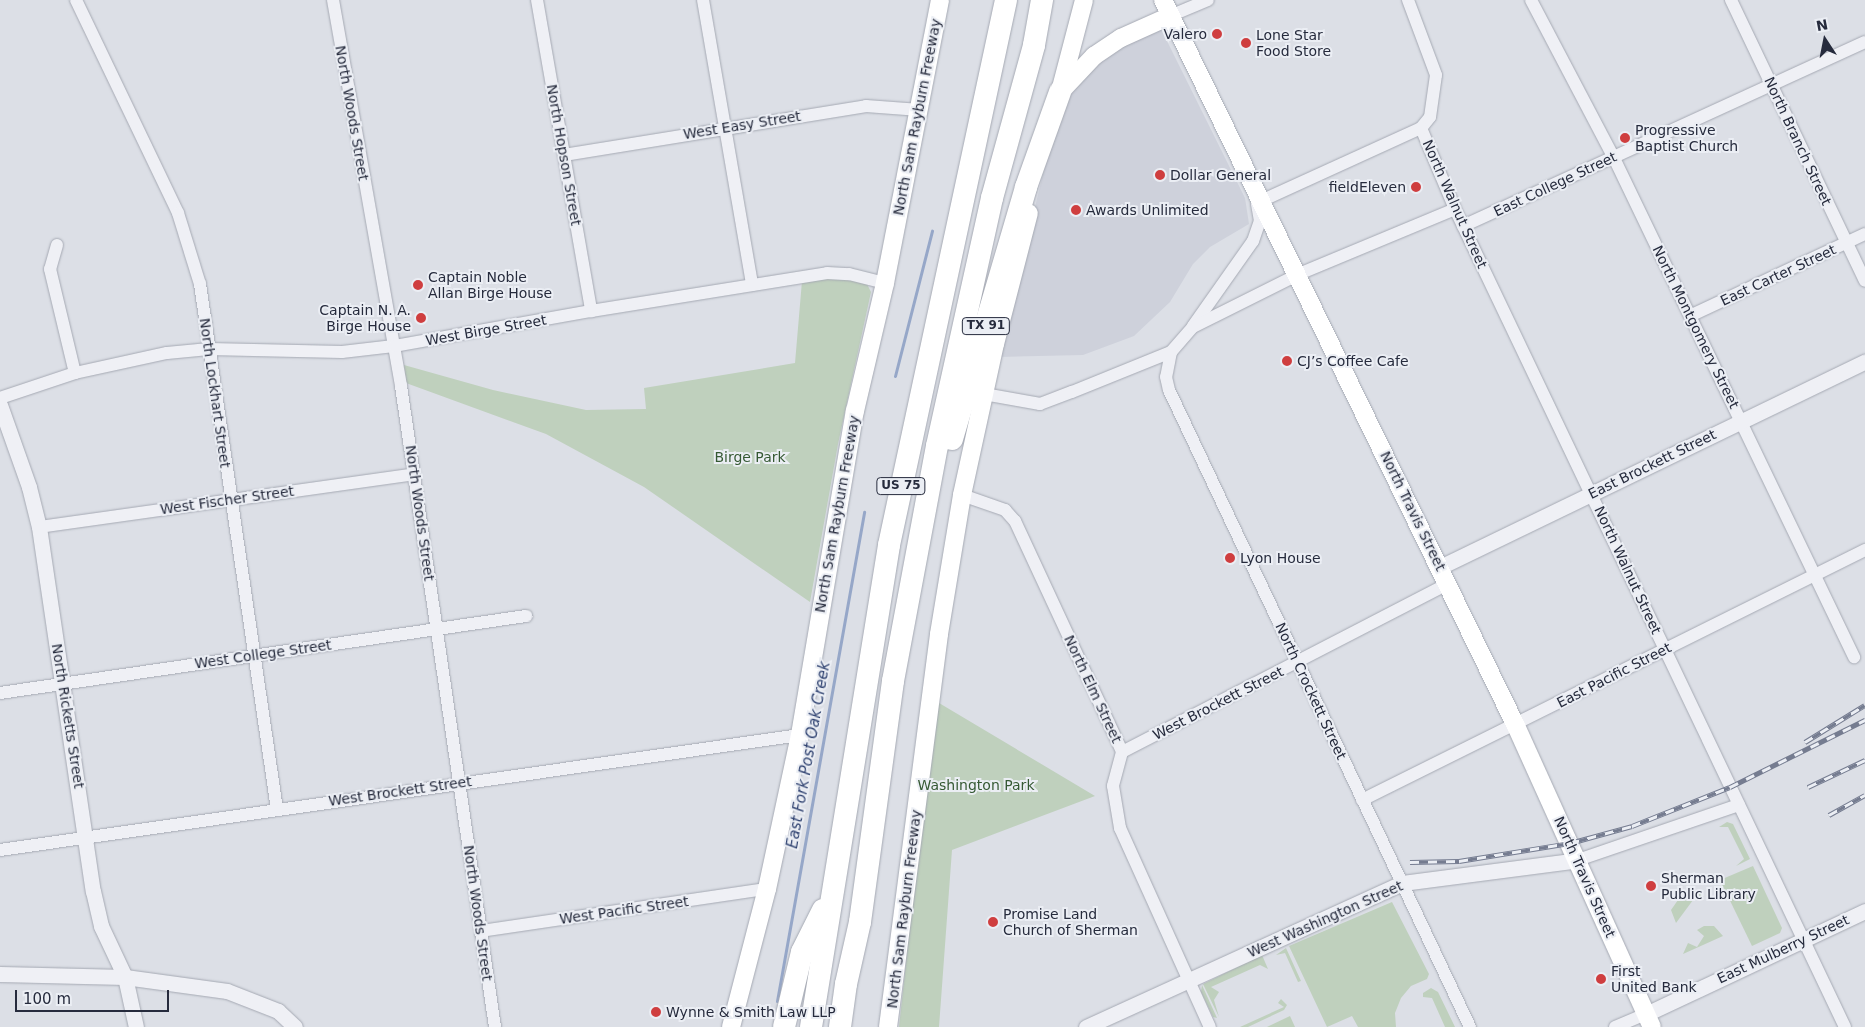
<!DOCTYPE html>
<html>
<head>
<meta charset="utf-8">
<style>
	body { margin:0 }
	#map { position:relative; width:1865px; height:1027px; overflow:hidden; background:#dcdfe6; font-family:"DejaVu Sans",sans-serif }
	div>[style] { position:absolute }
	.built>* { inset:0; background:#ced1db }
	.green>* { inset:0; background:#bfd0bd }
	.stream>* { height:3px; margin:-1.5px; padding:0 1.5px; transform-origin:1.5px; border-radius:1.5px; background:#96a7c8 }
	.roads { filter:drop-shadow(0 0 1px #a5a9b3) drop-shadow(0 0 1px #a5a9b3) }
	.minor>* { height:12px; margin:-6px; padding:0 6px; transform-origin:6px; border-radius:6px; background:#eff0f5 }
	.tertiary>* { height:15px; margin:-7.5px; padding:0 7.5px; transform-origin:7.5px; border-radius:7.5px; background:#eff0f5 }
	.secondary>* { height:18px; margin:-9px; padding:0 9px; transform-origin:9px; border-radius:9px; background:#fff }
	.motorway>* { height:22px; margin:-11px; padding:0 11px; transform-origin:11px; border-radius:11px; background:#fff }
	.rail>* { height:5px; margin-top:-2.5px; transform-origin:0; background:repeating-linear-gradient(90deg,#ebeef4 0 9px,#757c90 0 18px); box-sizing:border-box; border-block:1px solid #757c90 }
	.dots>* { width:14px; height:14px; translate:-50% -50%; box-sizing:border-box; border:2px solid #ebeef4; border-radius:50% }
	span { translate:-50% -50%; white-space:nowrap; text-align:center; line-height:1.15; -webkit-text-stroke:4px #ebeef4; paint-order:stroke }
	.shield-label span { padding:1px 4px; background:#ebeef4; border:1px solid; border-radius:4px; -webkit-text-stroke-width:0 }
	.shield-label { font-size:12px; color:#262b3d; font-weight:700 }
	.poi-label { font-size:14px; color:#262b3d }
	.right { translate:-100% -50%; text-align:right }
	.left { translate:0 -50%; text-align:left }
	.street-label { font-size:14px; color:#262b3d }
	.park-label { font-size:14px; color:#355933 }
	.water-label { font-size:15px; color:#304371; font-style:italic }
	.north { position:absolute; left:1800px; top:15px; width:50px; height:50px; -webkit-text-stroke:4px #ebeef4; paint-order:stroke; rotate:349deg; font-size:14px; font-weight:700; line-height:20px; text-align:center; color:#262b3d }
	.north::after { content:''; display:block; margin:auto; width:18px; height:22px; background:#262b3d; clip-path:polygon(50% 0,100% 100%,50% 72%,0 100%) }
	.scale { position:absolute; left:15px; top:990px; width:154px; height:22px; box-sizing:border-box; border:2px solid #262b3d; border-top:0; padding-left:6px; font-size:15px; line-height:18px; white-space:nowrap; color:#262b3d; -webkit-text-stroke:4px #ebeef4; paint-order:stroke }
</style>
</head>
<body>
<div id="map">
	<div class="built">
		<i style="clip-path:polygon(1161px 29px,1245px 198px,1249px 224px,1210px 247px,1193px 264px,1170px 302px,1134px 336px,1083px 355px,999px 357px,1060px 103px,1108px 50px)"></i>
	</div>
	<div class="green">
		<i style="clip-path:polygon(825px 277px,866px 282px,871px 292px,838px 444px,810px 602px,644px 487px,546px 434px,406px 383px,404px 365px,493px 390px,586px 410px,646px 409px,644px 388px,795px 363px,802px 281px)"></i>
		<i style="clip-path:polygon(934px 700px,1095px 796px,952px 850px,939px 1027px,899px 1027px)"></i>
		<i style="clip-path:polygon(1727px 822px,1733px 824px,1750px 859px,1736px 866px,1744px 859px,1728px 827px,1719px 827px)"></i>
		<i style="clip-path:polygon(1753px 866px,1782px 928px,1780px 933px,1752px 946px,1720px 880px)"></i>
		<i style="clip-path:polygon(1700px 890px,1704px 897px,1696px 896px,1676px 923px,1671px 910px,1678px 900px)"></i>
		<i style="clip-path:polygon(1392px 902px,1429px 974px,1427px 979px,1411px 986px,1401px 998px,1395px 1013px,1396px 1027px,1358px 1027px,1352px 1016px,1327px 1027px,1289px 946px)"></i>
		<i style="clip-path:polygon(1704px 926px,1714px 926px,1723px 936px,1683px 954px,1688px 943px,1697px 947px,1704px 936px,1697px 930px)"></i>
		<i style="clip-path:polygon(1286px 948px,1301px 981px,1298px 982px,1285px 953px,1276px 955px)"></i>
		<i style="clip-path:polygon(1262px 955px,1268px 969px,1260px 965px,1211px 987px,1219px 992px,1214px 1000px,1219px 1017px,1203px 984px)"></i>
		<i style="clip-path:polygon(1202px 985px,1217px 1018px,1213px 1017px,1201px 992px)"></i>
		<i style="clip-path:polygon(1431px 988px,1438px 992px,1455px 1027px,1445px 1027px,1432px 998px,1423px 997px,1423px 993px)"></i>
		<i style="clip-path:polygon(1281px 999px,1287px 1005px,1284px 1010px,1248px 1027px,1240px 1027px,1284px 1007px,1278px 1003px)"></i>
		<i style="clip-path:polygon(1290px 1016px,1295px 1027px,1267px 1027px)"></i>
	</div>
	<div class="stream">
		<i style="left:895px;top:376px;width:150px;rotate:-75.7deg"></i>
		<i style="left:777px;top:1001px;width:497px;rotate:-79.9deg"></i>
	</div>
	<div class="roads">
		<div class="minor">
			<i style="left:76px;top:0;width:236px;rotate:64.4deg"></i>
			<i style="left:178px;top:213px;width:74px;rotate:72.8deg"></i>
			<i style="left:200px;top:284px;width:531px;rotate:81.66deg"></i>
			<i style="left:333px;top:0;width:392px;rotate:80deg"></i>
			<i style="left:401px;top:386px;width:648px;rotate:81.66deg"></i>
			<i style="left:537px;top:0;width:316px;rotate:80.1deg"></i>
			<i style="left:703px;top:0;width:289px;rotate:80.2deg"></i>
			<i style="left:1408px;top:0;width:80px;rotate:69.5deg"></i>
			<i style="left:1436px;top:75px;width:42px;rotate:98.1deg"></i>
			<i style="left:1430px;top:117px;width:14px;rotate:129deg"></i>
			<i style="left:1421px;top:128px;width:88px;rotate:67.2deg"></i>
			<i style="left:1455px;top:209px;width:906px;rotate:64.51deg"></i>
			<i style="left:1531px;top:0;width:178px;rotate:62.3deg"></i>
			<i style="left:1614px;top:158px;width:554px;rotate:64.31deg"></i>
			<i style="left:1731px;top:0;width:311px;rotate:64.5deg"></i>
			<i style="left:1170px;top:16px;width:41px;rotate:-22.8deg"></i>
			<i style="left:564px;top:155px;width:306px;rotate:-9.2deg"></i>
			<i style="left:866px;top:106px;width:54px;rotate:4.2deg"></i>
			<i style="left:1263px;top:200px;width:174px;rotate:-24.5deg"></i>
			<i style="left:1463px;top:226px;width:442px;rotate:-24.6deg"></i>
			<i style="left:57px;top:245px;width:25px;rotate:106deg"></i>
			<i style="left:50px;top:269px;width:107px;rotate:76.5deg"></i>
			<i style="left:1692px;top:315px;width:191px;rotate:-25.1deg"></i>
			<i style="left:1193px;top:326px;width:104px;rotate:-54.8deg"></i>
			<i style="left:1253px;top:241px;width:21px;rotate:-71deg"></i>
			<i style="left:1260px;top:221px;width:17px;rotate:-100deg"></i>
			<i style="left:1171px;top:352px;width:25px;rotate:101deg"></i>
			<i style="left:1166px;top:377px;width:13px;rotate:77deg"></i>
			<i style="left:1169px;top:390px;width:705px;rotate:64.71deg"></i>
			<i style="left:984px;top:394px;width:57px;rotate:10.1deg"></i>
			<i style="left:1040px;top:404px;width:34px;rotate:-21deg"></i>
			<i style="left:1072px;top:392px;width:107px;rotate:-22deg"></i>
			<i style="left:1171px;top:352px;width:33px;rotate:-49deg"></i>
			<i style="left:1193px;top:327px;width:119px;rotate:-26.6deg"></i>
			<i style="left:1299px;top:274px;width:169px;rotate:-22.6deg"></i>
			<i style="left:0;top:398px;width:79px;rotate:-18.4deg"></i>
			<i style="left:75px;top:373px;width:94px;rotate:-12.3deg"></i>
			<i style="left:167px;top:353px;width:42px;rotate:-5.4deg"></i>
			<i style="left:209px;top:349px;width:133px;rotate:1.3deg"></i>
			<i style="left:342px;top:352px;width:52px;rotate:-6.6deg"></i>
			<i style="left:394px;top:346px;width:200px;rotate:-10.1deg"></i>
			<i style="left:591px;top:311px;width:239px;rotate:-9.1deg"></i>
			<i style="left:827px;top:273px;width:22px;rotate:3deg"></i>
			<i style="left:849px;top:274px;width:37px;rotate:14deg"></i>
			<i style="left:962px;top:495px;width:46px;rotate:19.2deg"></i>
			<i style="left:1005px;top:510px;width:15px;rotate:48deg"></i>
			<i style="left:1015px;top:521px;width:255px;rotate:65.1deg"></i>
			<i style="left:1122px;top:752px;width:35px;rotate:105deg"></i>
			<i style="left:1113px;top:786px;width:43px;rotate:80.5deg"></i>
			<i style="left:1120px;top:828px;width:218px;rotate:65.7deg"></i>
			<i style="left:39px;top:527px;width:379px;rotate:-8deg"></i>
			<i style="left:0;top:693px;width:532px;rotate:-8.33deg"></i>
			<i style="left:1122px;top:752px;width:367px;rotate:-27.3deg"></i>
			<i style="left:1362px;top:800px;width:562px;rotate:-26.43deg"></i>
			<i style="left:0;top:850px;width:808px;rotate:-8.18deg"></i>
			<i style="left:1578px;top:860px;width:170px;rotate:-18.9deg"></i>
			<i style="left:481px;top:931px;width:289px;rotate:-8.4deg"></i>
			<i style="left:1615px;top:1027px;width:34px;rotate:-23deg"></i>
		</div>
		<div class="tertiary">
			<i style="left:0;top:405px;width:87px;rotate:70.5deg"></i>
			<i style="left:29px;top:487px;width:41px;rotate:76deg"></i>
			<i style="left:39px;top:527px;width:368px;rotate:81.6deg"></i>
			<i style="left:93px;top:891px;width:36px;rotate:77deg"></i>
			<i style="left:101px;top:926px;width:56px;rotate:64.8deg"></i>
			<i style="left:125px;top:977px;width:51px;rotate:77.6deg"></i>
			<i style="left:1440px;top:567px;width:472px;rotate:-25.8deg"></i>
			<i style="left:0;top:974px;width:125px;rotate:1.4deg"></i>
			<i style="left:125px;top:977px;width:103px;rotate:7.8deg"></i>
			<i style="left:227px;top:991px;width:55px;rotate:21.4deg"></i>
			<i style="left:278px;top:1011px;width:23px;rotate:43deg"></i>
			<i style="left:1646px;top:1014px;width:242px;rotate:-25.2deg"></i>
			<i style="left:1086px;top:1027px;width:347px;rotate:-24.5deg"></i>
			<i style="left:1402px;top:883px;width:177px;rotate:-7.4deg"></i>
		</div>
		<div class="secondary">
			<i style="left:1163px;top:0;width:807px;rotate:64.07deg"></i>
			<i style="left:1516px;top:726px;width:330px;rotate:65.7deg"></i>
			<i style="left:1062px;top:90px;width:47px;rotate:-46.7deg"></i>
			<i style="left:1094px;top:56px;width:32px;rotate:-34deg"></i>
			<i style="left:1121px;top:38px;width:54px;rotate:-24.2deg"></i>
			<i style="left:1057px;top:103px;width:106px;rotate:-75.3deg"></i>
			<i style="left:731px;top:1027px;width:143px;rotate:-75.4deg"></i>
			<i style="left:767px;top:889px;width:157px;rotate:-77.9deg"></i>
			<i style="left:800px;top:735px;width:329px;rotate:-80.4deg"></i>
			<i style="left:855px;top:411px;width:131px;rotate:-76.8deg"></i>
			<i style="left:885px;top:283px;width:288px;rotate:-79deg"></i>
			<i style="left:888px;top:1027px;width:396px;rotate:-82.6deg"></i>
			<i style="left:939px;top:634px;width:141px;rotate:-80.6deg"></i>
			<i style="left:962px;top:495px;width:155px;rotate:-77.7deg"></i>
			<i style="left:995px;top:344px;width:135px;rotate:-75.5deg"></i>
		</div>
		<div class="motorway">
			<i style="left:952px;top:439px;width:263px;rotate:-73.6deg"></i>
			<i style="left:1026px;top:187px;width:101px;rotate:-70.3deg"></i>
			<i style="left:784px;top:1027px;width:77px;rotate:-76.5deg"></i>
			<i style="left:802px;top:952px;width:47px;rotate:-63.4deg"></i>
			<i style="left:811px;top:1027px;width:488px;rotate:-80.8deg"></i>
			<i style="left:889px;top:545px;width:557px;rotate:-77.88deg"></i>
			<i style="left:840px;top:1027px;width:43px;rotate:-82.1deg"></i>
			<i style="left:846px;top:984px;width:64px;rotate:-77.3deg"></i>
			<i style="left:860px;top:922px;width:243px;rotate:-82.2deg"></i>
			<i style="left:893px;top:681px;width:239px;rotate:-79.4deg"></i>
			<i style="left:937px;top:446px;width:254px;rotate:-77.5deg"></i>
			<i style="left:992px;top:198px;width:159px;rotate:-74.6deg"></i>
			<i style="left:1034px;top:45px;width:46px;rotate:-79.9deg"></i>
		</div>
	</div>
	<div class="rail">
		<i style="left:1805px;top:742px;width:70px;rotate:-31.7deg"></i>
		<i style="left:1808px;top:787px;width:63px;rotate:-25.3deg"></i>
		<i style="left:1829px;top:815px;width:41px;rotate:-29.1deg"></i>
		<i style="left:1410px;top:862px;width:49px;rotate:-1.2deg"></i>
		<i style="left:1459px;top:861px;width:112px;rotate:-9.2deg"></i>
		<i style="left:1570px;top:843px;width:64px;rotate:-15.3deg"></i>
		<i style="left:1632px;top:826px;width:105px;rotate:-21.7deg"></i>
		<i style="left:1730px;top:787px;width:151px;rotate:-26.4deg"></i>
	</div>
	<div class="dots">
		<i style="left:1217px;top:34px;background:#cf3e3f"></i>
		<i style="left:1246px;top:43px;background:#cf3e3f"></i>
		<i style="left:1625px;top:138px;background:#cf3e3f"></i>
		<i style="left:1160px;top:175px;background:#cf3e3f"></i>
		<i style="left:1416px;top:187px;background:#cf3e3f"></i>
		<i style="left:1076px;top:210px;background:#cf3e3f"></i>
		<i style="left:418px;top:285px;background:#cf3e3f"></i>
		<i style="left:421px;top:318px;background:#cf3e3f"></i>
		<i style="left:1287px;top:361px;background:#cf3e3f"></i>
		<i style="left:1230px;top:558px;background:#cf3e3f"></i>
		<i style="left:1651px;top:886px;background:#cf3e3f"></i>
		<i style="left:993px;top:922px;background:#cf3e3f"></i>
		<i style="left:1601px;top:979px;background:#cf3e3f"></i>
		<i style="left:656px;top:1012px;background:#cf3e3f"></i>
	</div>
	<div class="shield-label">
		<span style="left:986px;top:326px">TX 91</span>
		<span style="left:901px;top:486px">US 75</span>
	</div>
	<div class="poi-label">
		<span class="right" style="left:1207px;top:34px">Valero</span>
		<span class="left" style="left:1256px;top:43px">Lone Star<br>Food Store</span>
		<span class="left" style="left:1635px;top:138px">Progressive<br>Baptist Church</span>
		<span class="left" style="left:1170px;top:175px">Dollar General</span>
		<span class="right" style="left:1406px;top:187px">fieldEleven</span>
		<span class="left" style="left:1086px;top:210px">Awards Unlimited</span>
		<span class="left" style="left:428px;top:285px">Captain Noble<br>Allan Birge House</span>
		<span class="right" style="left:411px;top:318px">Captain N. A.<br>Birge House</span>
		<span class="left" style="left:1297px;top:361px">CJ’s Coffee Cafe</span>
		<span class="left" style="left:1240px;top:558px">Lyon House</span>
		<span class="left" style="left:1661px;top:886px">Sherman<br>Public Library</span>
		<span class="left" style="left:1003px;top:922px">Promise Land<br>Church of Sherman</span>
		<span class="left" style="left:1611px;top:979px">First<br>United Bank</span>
		<span class="left" style="left:666px;top:1012px">Wynne &amp; Smith Law LLP</span>
	</div>
	<div class="street-label">
		<span style="left:352px;top:113px;rotate:80deg">North Woods Street</span>
		<span style="left:917px;top:117px;rotate:-79deg">North Sam Rayburn Freeway</span>
		<span style="left:742px;top:125px;rotate:-9deg">West Easy Street</span>
		<span style="left:1798px;top:141px;rotate:65deg">North Branch Street</span>
		<span style="left:564px;top:155px;rotate:80deg">North Hopson Street</span>
		<span style="left:1555px;top:184px;rotate:-25deg">East College Street</span>
		<span style="left:1455px;top:204px;rotate:66deg">North Walnut Street</span>
		<span style="left:1778px;top:275px;rotate:-25deg">East Carter Street</span>
		<span style="left:1696px;top:327px;rotate:64deg">North Montgomery Street</span>
		<span style="left:486px;top:330px;rotate:-10deg">West Birge Street</span>
		<span style="left:215px;top:393px;rotate:82deg">North Lockhart Street</span>
		<span style="left:1652px;top:464px;rotate:-26deg">East Brockett Street</span>
		<span style="left:227px;top:500px;rotate:-8deg">West Fischer Street</span>
		<span style="left:1413px;top:511px;rotate:64deg">North Travis Street</span>
		<span style="left:420px;top:513px;rotate:82deg">North Woods Street</span>
		<span style="left:837px;top:514px;rotate:-80deg">North Sam Rayburn Freeway</span>
		<span style="left:1628px;top:570px;rotate:65deg">North Walnut Street</span>
		<span style="left:263px;top:654px;rotate:-8deg">West College Street</span>
		<span style="left:1614px;top:675px;rotate:-27deg">East Pacific Street</span>
		<span style="left:1093px;top:689px;rotate:65deg">North Elm Street</span>
		<span style="left:1311px;top:691px;rotate:65deg">North Crockett Street</span>
		<span style="left:1218px;top:703px;rotate:-27deg">West Brockett Street</span>
		<span style="left:68px;top:716px;rotate:81deg">North Ricketts Street</span>
		<span style="left:400px;top:791px;rotate:-8deg">West Brockett Street</span>
		<span style="left:1585px;top:877px;rotate:66deg">North Travis Street</span>
		<span style="left:904px;top:909px;rotate:-83deg">North Sam Rayburn Freeway</span>
		<span style="left:624px;top:910px;rotate:-8deg">West Pacific Street</span>
		<span style="left:478px;top:913px;rotate:82deg">North Woods Street</span>
		<span style="left:1325px;top:919px;rotate:-24deg">West Washington Street</span>
		<span style="left:1783px;top:949px;rotate:-25deg">East Mulberry Street</span>
	</div>
	<div class="park-label">
		<span style="left:750px;top:457px">Birge Park</span>
		<span style="left:976px;top:785px">Washington Park</span>
	</div>
	<div class="water-label">
		<span style="left:809px;top:755px;rotate:-80deg">East Fork Post Oak Creek</span>
	</div>
	<div class="north">N</div>
	<div class="scale">100 m</div>
</div>
</body>
</html>
